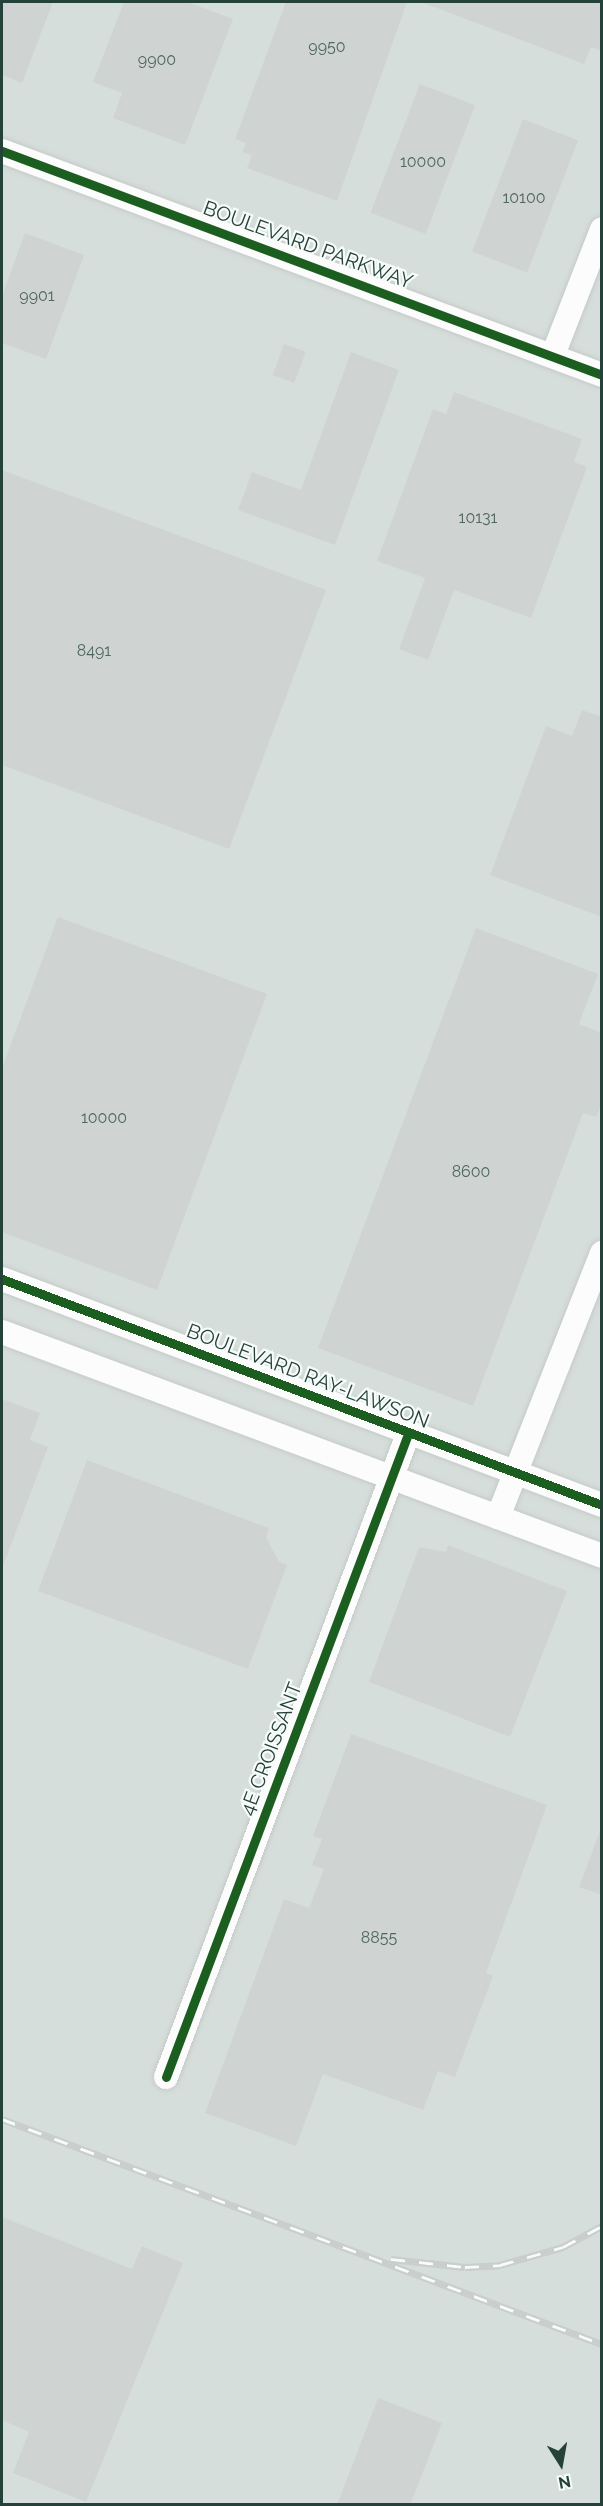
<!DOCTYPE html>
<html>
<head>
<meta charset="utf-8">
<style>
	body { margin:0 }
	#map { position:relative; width:603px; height:2506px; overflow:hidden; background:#e8edeb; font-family:Raleway,sans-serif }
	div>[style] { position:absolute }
	.built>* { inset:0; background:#d6dedb; transform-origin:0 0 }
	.building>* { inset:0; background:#cfd4d2; transform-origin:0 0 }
	.roads { filter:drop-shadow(0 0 2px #c5cac8) drop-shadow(0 0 2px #c5cac8) }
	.minor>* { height:24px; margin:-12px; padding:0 12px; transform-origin:12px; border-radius:12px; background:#fcfcfc }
	.rail>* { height:7px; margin-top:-3.5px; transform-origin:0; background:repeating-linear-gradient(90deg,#f7fbf9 0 14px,#c9cdcc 0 28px); box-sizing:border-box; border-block:2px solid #c9cdcc }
	.cycleway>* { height:9px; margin:-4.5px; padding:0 4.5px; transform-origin:4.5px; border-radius:4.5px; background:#1b5e20 }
	span { translate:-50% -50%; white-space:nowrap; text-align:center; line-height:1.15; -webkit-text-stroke:4.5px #f7fbf9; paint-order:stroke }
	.number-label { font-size:16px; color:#506761 }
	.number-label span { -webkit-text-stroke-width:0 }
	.street-label { font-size:20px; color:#24423a }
	.frame { position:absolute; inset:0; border:3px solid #24423a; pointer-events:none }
	.north { position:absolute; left:531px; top:2434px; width:60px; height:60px; -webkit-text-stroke:4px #f7fbf9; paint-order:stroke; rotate:169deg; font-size:16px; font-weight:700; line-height:24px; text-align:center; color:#24423a }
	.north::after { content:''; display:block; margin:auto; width:21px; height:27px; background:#24423a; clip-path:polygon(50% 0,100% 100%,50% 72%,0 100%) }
</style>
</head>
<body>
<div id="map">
	<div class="built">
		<i style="left:2px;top:2px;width:599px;height:2502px"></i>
	</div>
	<div class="building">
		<i style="clip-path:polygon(2px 2px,53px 2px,22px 83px,2px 75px)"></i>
		<i style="clip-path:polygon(124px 2px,187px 2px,233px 19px,185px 145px,113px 118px,122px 93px,93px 82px)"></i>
		<i style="clip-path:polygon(286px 2px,407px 2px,337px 201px,247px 168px,252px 155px,242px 152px,246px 143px,235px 139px)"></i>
		<i style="clip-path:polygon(421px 2px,602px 2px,602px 51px,591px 47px,584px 64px)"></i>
		<i style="left:420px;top:84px;width:59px;height:138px;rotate:21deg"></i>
		<i style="left:523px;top:119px;width:59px;height:142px;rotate:21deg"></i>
		<i style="clip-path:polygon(25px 233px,84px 255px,46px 359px,2px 343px,2px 296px)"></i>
		<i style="left:284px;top:344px;width:23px;height:33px;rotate:20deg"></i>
		<i style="clip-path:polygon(351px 352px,399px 370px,335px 545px,238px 510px,252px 472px,301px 490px)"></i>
		<i style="clip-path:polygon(454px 392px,582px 439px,574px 462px,587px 467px,531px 618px,454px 590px,428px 660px,399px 649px,425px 578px,377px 561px,433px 409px,446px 414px)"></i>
		<i style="clip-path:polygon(2px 470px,326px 590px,229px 849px,2px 765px)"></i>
		<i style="clip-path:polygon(582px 710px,602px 717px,602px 917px,490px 875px,546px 726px,572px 736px)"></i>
		<i style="clip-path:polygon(58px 917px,267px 994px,157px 1290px,2px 1232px,2px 1068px)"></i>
		<i style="clip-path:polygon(476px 928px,598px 974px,579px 1024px,602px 1033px,602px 1103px,596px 1117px,583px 1113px,473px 1406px,318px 1348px)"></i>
		<i style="clip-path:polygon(2px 1399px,40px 1413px,30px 1440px,48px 1447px,3px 1566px)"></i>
		<i style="clip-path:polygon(87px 1460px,269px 1528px,266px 1537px,279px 1562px,287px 1565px,248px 1669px,38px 1591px)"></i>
		<i style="clip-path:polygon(448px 1545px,567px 1591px,510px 1737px,369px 1682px,419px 1547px,446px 1552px)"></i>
		<i style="clip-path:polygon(351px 1734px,547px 1805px,486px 1973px,493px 1976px,455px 2077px,438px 2071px,423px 2110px,323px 2074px,296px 2146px,205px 2113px,284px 1899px,309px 1908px,324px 1869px,312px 1865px,322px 1839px,313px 1836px)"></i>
		<i style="clip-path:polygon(600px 1831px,602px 1831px,602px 1895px,579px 1887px)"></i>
		<i style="clip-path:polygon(2px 2217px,132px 2269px,142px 2246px,183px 2263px,86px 2502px,13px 2473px,29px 2432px,2px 2420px)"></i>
		<i style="clip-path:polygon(378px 2398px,442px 2423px,410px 2505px,337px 2505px)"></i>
	</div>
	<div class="roads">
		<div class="minor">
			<i style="left:2px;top:151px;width:640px;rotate:20.47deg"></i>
			<i style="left:553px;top:355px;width:135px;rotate:-68.7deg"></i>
			<i style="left:2px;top:1279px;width:641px;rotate:20.64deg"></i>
			<i style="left:2px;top:1332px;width:640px;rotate:20.47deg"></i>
			<i style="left:498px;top:1517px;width:284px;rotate:-68.5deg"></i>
			<i style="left:166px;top:2077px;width:687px;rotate:-69.38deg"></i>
		</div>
	</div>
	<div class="rail">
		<i style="left:2px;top:2119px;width:641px;rotate:20.56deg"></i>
		<i style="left:391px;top:2259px;width:74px;rotate:6.2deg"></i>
		<i style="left:465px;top:2267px;width:35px;rotate:-3deg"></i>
		<i style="left:500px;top:2265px;width:66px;rotate:-15.9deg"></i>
		<i style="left:563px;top:2247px;width:44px;rotate:-28.3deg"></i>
	</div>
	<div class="cycleway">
		<i style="left:2px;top:151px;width:640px;rotate:20.47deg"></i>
		<i style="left:2px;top:1279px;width:641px;rotate:20.64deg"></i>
		<i style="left:166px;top:2077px;width:687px;rotate:-69.38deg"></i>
	</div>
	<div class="number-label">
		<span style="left:327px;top:47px">9950</span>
		<span style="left:157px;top:60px">9900</span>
		<span style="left:423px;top:162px">10000</span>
		<span style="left:524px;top:198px">10100</span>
		<span style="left:37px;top:296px">9901</span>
		<span style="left:478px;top:518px">10131</span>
		<span style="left:94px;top:651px">8491</span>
		<span style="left:104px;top:1118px">10000</span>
		<span style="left:471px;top:1172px">8600</span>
		<span style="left:379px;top:1938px">8855</span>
	</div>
	<div class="street-label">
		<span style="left:308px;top:245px;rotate:20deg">BOULEVARD PARKWAY</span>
		<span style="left:308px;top:1376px;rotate:21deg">BOULEVARD RAY-LAWSON</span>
		<span style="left:271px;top:1749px;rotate:-69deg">4E CROISSANT</span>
	</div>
	<div class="frame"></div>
	<div class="north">N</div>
</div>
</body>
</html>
